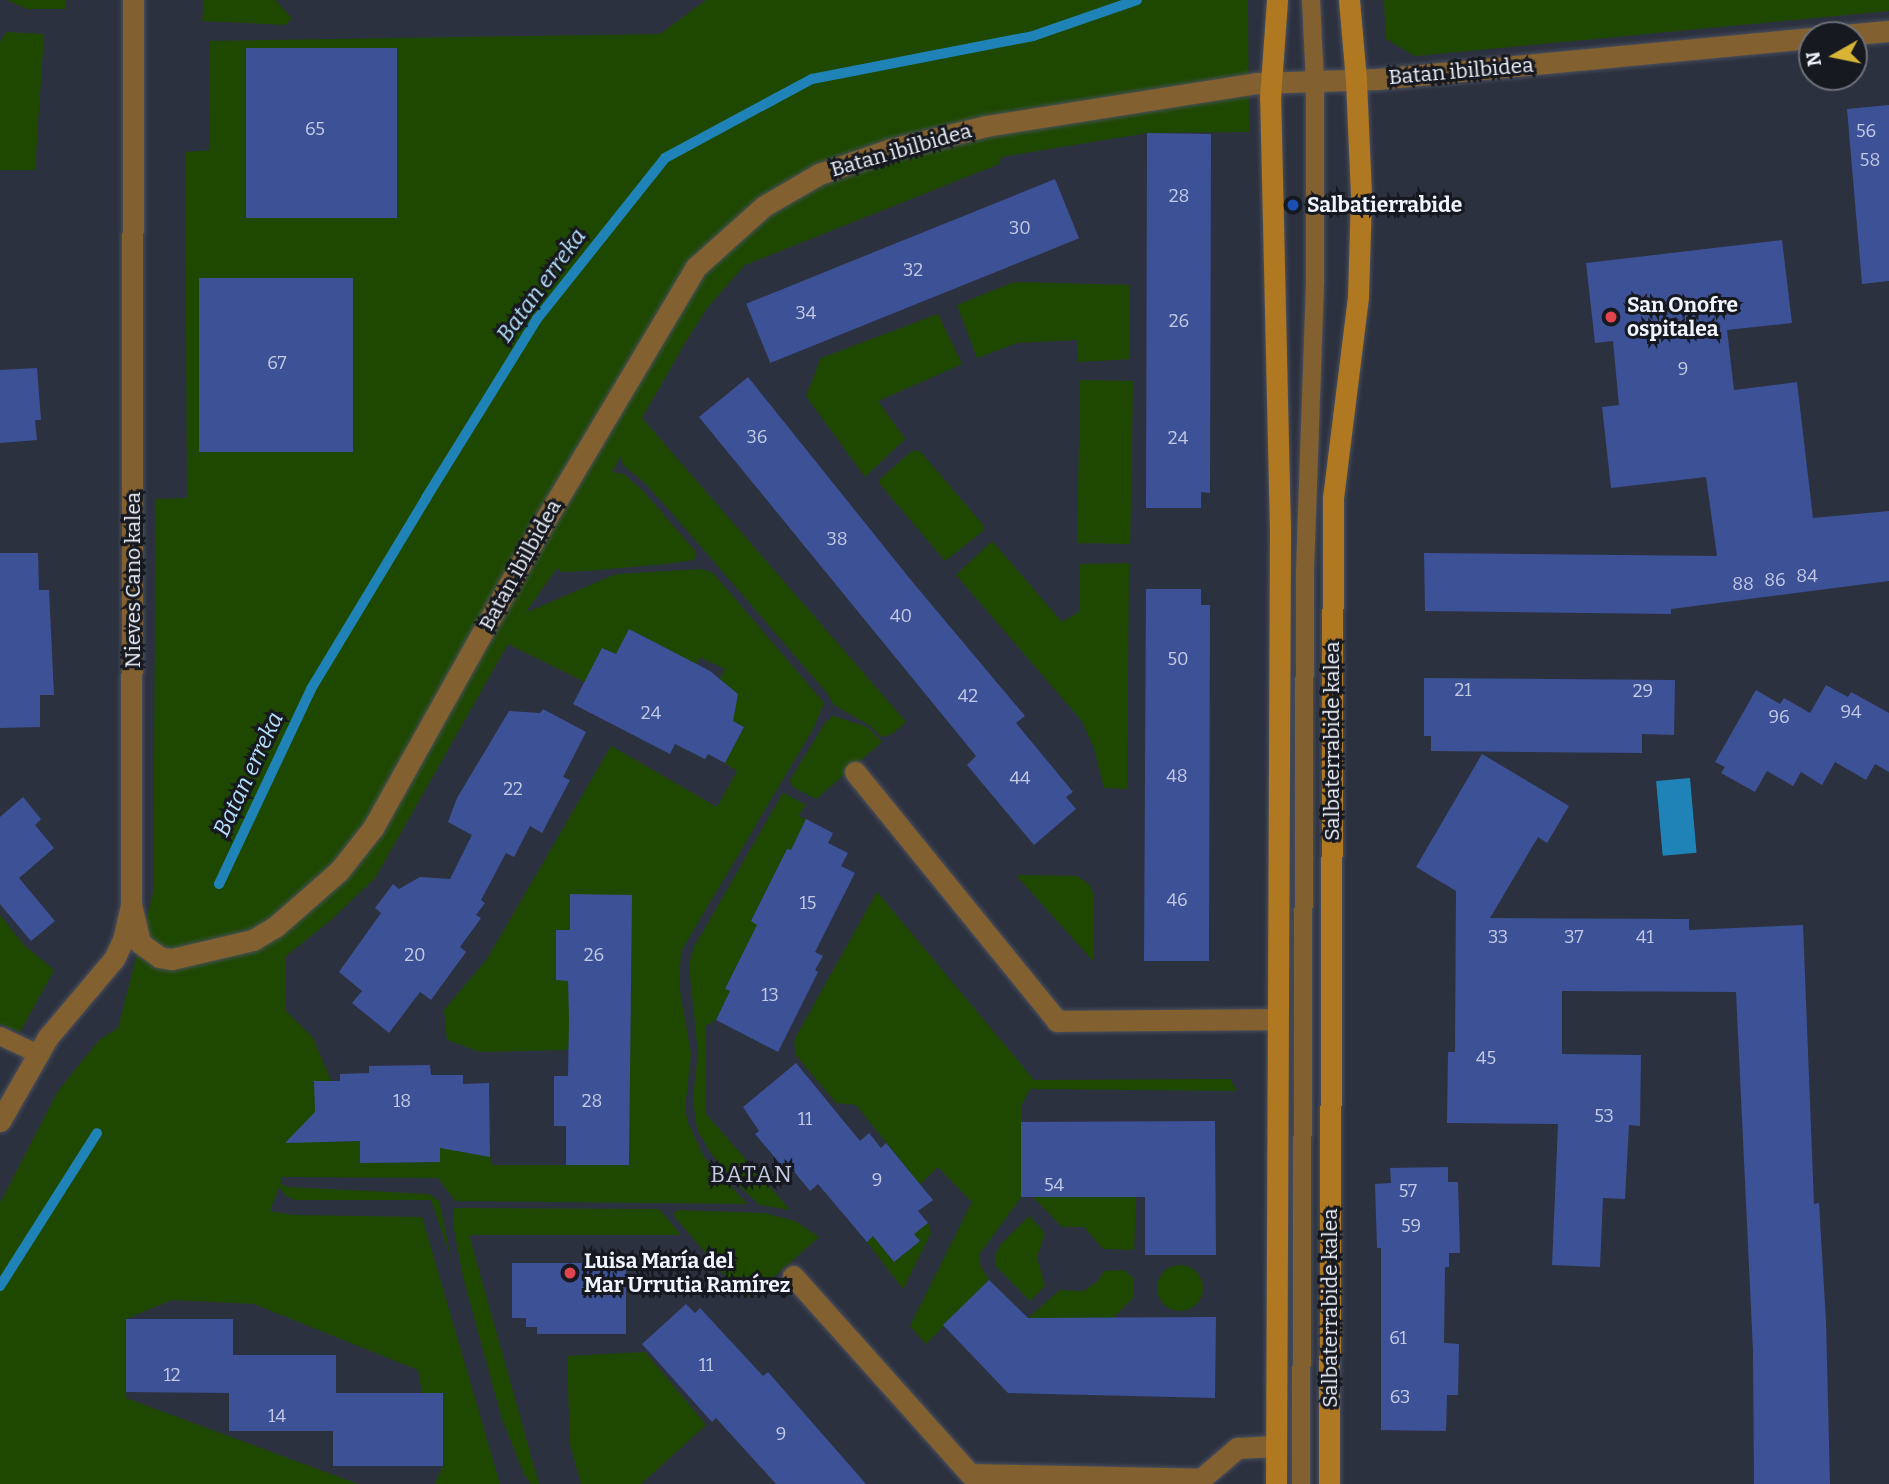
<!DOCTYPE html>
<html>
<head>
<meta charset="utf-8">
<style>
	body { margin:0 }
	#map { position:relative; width:1889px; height:1484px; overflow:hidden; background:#2c313f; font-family:Bitter,serif }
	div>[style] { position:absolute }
	.green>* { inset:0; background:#1e4800; transform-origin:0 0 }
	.round { border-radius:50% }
	.water>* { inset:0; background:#2083b7; transform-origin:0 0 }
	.stream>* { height:10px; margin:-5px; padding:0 5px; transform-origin:5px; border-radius:5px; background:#2083b7 }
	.building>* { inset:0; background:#3d5197; transform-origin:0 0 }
	.roads { filter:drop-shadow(0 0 2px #4b505d) drop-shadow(0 0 2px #4b505d) }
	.lane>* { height:18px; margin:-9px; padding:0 9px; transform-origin:9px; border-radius:9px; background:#83602f }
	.street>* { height:21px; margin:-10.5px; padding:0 10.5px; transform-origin:10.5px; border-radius:10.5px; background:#83602f }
	.secondary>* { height:21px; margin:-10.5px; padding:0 10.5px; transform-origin:10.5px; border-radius:10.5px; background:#b07820 }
	.dots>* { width:19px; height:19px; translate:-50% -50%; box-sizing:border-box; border:4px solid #171920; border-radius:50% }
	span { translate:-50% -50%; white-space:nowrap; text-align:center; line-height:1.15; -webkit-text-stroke:6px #171920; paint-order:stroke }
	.number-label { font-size:18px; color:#c2cae4 }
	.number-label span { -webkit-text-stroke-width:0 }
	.street-label { font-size:21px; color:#eff3fd }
	.poi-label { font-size:21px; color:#eff3fd; font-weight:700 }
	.left { translate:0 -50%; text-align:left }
	.water-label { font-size:23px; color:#b6e0fc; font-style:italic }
	.neighbourhood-label { font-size:23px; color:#c5ccdf; letter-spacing:2px }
	.north { position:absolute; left:1798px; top:21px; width:70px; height:70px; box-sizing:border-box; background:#171920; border:2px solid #6d7078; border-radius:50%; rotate:261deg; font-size:19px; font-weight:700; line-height:28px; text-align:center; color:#eff3fd }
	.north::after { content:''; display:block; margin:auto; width:24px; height:32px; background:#d7b434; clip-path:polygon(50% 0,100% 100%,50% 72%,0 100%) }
</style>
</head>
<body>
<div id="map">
	<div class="green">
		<i style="clip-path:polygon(7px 0,65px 0,65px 9px,27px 9px)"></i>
		<i style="clip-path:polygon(275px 0,292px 18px,285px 25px,202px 21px,204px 0)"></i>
		<i style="clip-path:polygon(evenodd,706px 0,1248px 0,1249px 132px,1147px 133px,1001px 157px,999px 164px,745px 265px,707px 308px,685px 343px,642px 418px,906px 722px,892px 734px,882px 737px,869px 725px,834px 705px,827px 693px,672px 513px,645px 483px,623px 465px,621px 456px,612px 472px,624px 474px,644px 492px,695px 551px,696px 557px,693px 560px,665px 564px,587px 571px,561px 572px,557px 568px,525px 613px,616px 574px,702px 569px,713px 573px,824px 703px,814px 727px,681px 951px,679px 986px,691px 1054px,685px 1109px,688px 1123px,704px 1157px,747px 1204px,455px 1201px,438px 1178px,282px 1177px,280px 1183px,287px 1187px,429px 1194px,439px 1201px,451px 1258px,431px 1200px,295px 1200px,286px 1196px,279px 1187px,270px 1211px,295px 1215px,422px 1217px,500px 1484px,435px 1484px,443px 1466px,443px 1394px,422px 1393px,418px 1370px,254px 1304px,172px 1300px,126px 1319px,126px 1398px,358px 1484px,0 1484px,0 1203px,58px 1091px,99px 1040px,118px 1028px,153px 892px,156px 499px,187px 498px,185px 152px,210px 150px,209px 41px,660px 34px,706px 0,629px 633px,639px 634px,696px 664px,700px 657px,725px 669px,714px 690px,731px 688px,737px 695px,726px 717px,744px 727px,725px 763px,737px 771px,717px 807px,611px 746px,487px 959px,444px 1010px,447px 1040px,480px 1052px,568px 1050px,569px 1040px,630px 1040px,629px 1165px,491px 1165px,490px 1148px,480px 1155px,473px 1154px,440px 1141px,440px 1162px,361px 1163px,360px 1141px,308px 1142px,303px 1124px,315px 1119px,331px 1081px,313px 1038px,285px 1010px,286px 956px,331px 920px,375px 878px,508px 644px,585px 682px,602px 648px,616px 654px,629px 633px)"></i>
		<i style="clip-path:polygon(1384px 0,1889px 0,1889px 11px,1415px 56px,1386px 39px)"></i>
		<i style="clip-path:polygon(6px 32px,44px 34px,35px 170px,0 170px,0 42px)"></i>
		<i style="clip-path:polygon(1014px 282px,1130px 285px,1130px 359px,1078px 362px,1077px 340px,1017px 343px,977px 358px,957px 305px)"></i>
		<i style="clip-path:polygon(938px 314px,962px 364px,878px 401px,905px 439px,865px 477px,806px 396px,821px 358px)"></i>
		<i style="left:1080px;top:380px;width:53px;height:163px;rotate:1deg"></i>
		<i style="clip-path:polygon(919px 450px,984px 526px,983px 531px,945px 561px,880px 484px,880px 479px,911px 452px)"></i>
		<i style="clip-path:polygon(992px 541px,1062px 622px,1079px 612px,1080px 564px,1129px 563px,1127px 789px,1104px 788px,1094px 748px,1082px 721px,956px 575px)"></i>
		<i style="clip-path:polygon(833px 716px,867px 727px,882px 742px,816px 799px,793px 787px,790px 780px,825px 723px)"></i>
		<i style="clip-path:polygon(783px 793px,806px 805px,798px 816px,806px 819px,791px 850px,787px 849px,751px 921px,762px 927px,746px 947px,725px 989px,730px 991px,716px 1020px,705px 1026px,705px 1113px,790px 1210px,760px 1205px,733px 1180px,711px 1153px,697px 1129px,693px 1098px,698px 1053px,689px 965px,694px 947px)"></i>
		<i style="clip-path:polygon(1016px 875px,1077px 876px,1090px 885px,1093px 894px,1093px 961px)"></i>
		<i style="clip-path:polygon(877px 892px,1034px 1080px,1230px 1079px,1237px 1091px,1030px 1089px,1021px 1106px,1021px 1197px,979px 1255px,981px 1267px,989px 1280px,926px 1344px,910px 1326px,972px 1202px,938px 1167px,920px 1184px,856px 1105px,836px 1103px,796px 1055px,794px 1040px)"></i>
		<i style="clip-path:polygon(0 915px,23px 944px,54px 970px,20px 1032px,0 1024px)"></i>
		<i style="clip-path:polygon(1033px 1197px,1136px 1197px,1134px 1250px,1103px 1249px,1084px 1227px,1062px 1227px)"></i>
		<i style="clip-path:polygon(454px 1208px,659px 1209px,681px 1235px,469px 1235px,539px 1484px,531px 1484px,524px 1474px,502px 1419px,463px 1277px,453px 1224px)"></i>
		<i style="clip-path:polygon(678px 1210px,764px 1213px,795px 1221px,819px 1237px,751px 1297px,738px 1291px,675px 1217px,674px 1213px)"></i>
		<i style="clip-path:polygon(1029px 1216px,1045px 1233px,1037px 1257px,1045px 1286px,1030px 1301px,996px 1266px,995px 1256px,1000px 1245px)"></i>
		<i style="clip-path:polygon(928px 1223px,931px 1233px,903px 1289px,867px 1242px,873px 1236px,894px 1262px,920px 1241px,914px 1234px)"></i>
		<i class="round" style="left:1157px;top:1265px;width:46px;height:46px"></i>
		<i style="clip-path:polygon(1124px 1270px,1133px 1278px,1133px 1298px,1113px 1318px,1028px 1318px,1060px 1290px,1084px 1291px,1098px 1281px,1104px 1271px)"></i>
		<i style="clip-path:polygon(645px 1352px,706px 1425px,641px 1484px,581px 1484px,570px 1444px,567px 1356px)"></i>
	</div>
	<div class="water">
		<i style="left:1690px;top:778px;width:75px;height:34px;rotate:85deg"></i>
	</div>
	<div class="stream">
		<i style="left:219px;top:884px;width:216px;rotate:-64.7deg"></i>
		<i style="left:311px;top:689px;width:223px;rotate:-58.9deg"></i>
		<i style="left:426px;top:498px;width:211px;rotate:-58.2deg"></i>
		<i style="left:537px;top:319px;width:206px;rotate:-51.5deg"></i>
		<i style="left:665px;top:158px;width:167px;rotate:-28.3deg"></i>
		<i style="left:812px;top:79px;width:225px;rotate:-11deg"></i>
		<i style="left:1033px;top:36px;width:110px;rotate:-19.1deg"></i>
		<i style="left:0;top:1286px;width:181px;rotate:-57.6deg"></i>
	</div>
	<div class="building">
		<i style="left:397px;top:48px;width:170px;height:151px;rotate:90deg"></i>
		<i style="clip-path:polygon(1889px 105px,1889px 281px,1862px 284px,1847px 109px)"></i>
		<i style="clip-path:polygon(1147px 133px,1211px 134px,1210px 493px,1201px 492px,1201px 508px,1146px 508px)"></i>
		<i style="left:1055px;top:179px;width:64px;height:333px;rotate:68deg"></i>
		<i style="clip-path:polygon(1782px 240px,1792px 323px,1727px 330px,1734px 390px,1797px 382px,1813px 518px,1889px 511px,1889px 581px,1671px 609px,1671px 614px,1425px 611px,1424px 553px,1717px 556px,1706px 477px,1611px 488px,1602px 407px,1619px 405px,1613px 341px,1595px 343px,1586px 263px)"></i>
		<i style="left:199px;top:278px;width:154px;height:174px"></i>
		<i style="clip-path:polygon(37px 368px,41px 420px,35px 420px,37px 440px,0 443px,0 370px)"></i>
		<i style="clip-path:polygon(748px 377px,910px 579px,1025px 716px,1016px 723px,1073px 792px,1066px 797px,1076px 809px,1034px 845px,967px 765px,976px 756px,699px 417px)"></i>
		<i style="clip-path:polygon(0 553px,38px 553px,39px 590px,49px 590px,54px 695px,40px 695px,40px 727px,0 728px)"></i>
		<i style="clip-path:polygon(1146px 589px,1201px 589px,1201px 605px,1210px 605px,1209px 961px,1144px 961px)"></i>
		<i style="clip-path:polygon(629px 629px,710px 671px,738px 694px,733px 721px,744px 727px,725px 763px,708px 754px,705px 759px,675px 744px,670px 754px,573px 704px,602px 648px,616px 654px)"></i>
		<i style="clip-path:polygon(1424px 678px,1675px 680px,1674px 735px,1642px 734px,1642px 753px,1431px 751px,1431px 736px,1424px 736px)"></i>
		<i style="clip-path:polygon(1826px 685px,1848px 697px,1851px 692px,1889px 713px,1889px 772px,1875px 764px,1866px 780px,1835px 762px,1822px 785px,1801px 772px,1793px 786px,1767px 771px,1755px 792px,1721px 773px,1725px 767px,1715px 762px,1756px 690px,1780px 704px,1784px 698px,1810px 713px)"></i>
		<i style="clip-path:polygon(543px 709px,586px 732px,563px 777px,570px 780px,542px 833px,530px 826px,514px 857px,506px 853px,481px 900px,485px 903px,476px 915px,481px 918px,460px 947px,466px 952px,431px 1000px,420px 992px,389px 1033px,352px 1003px,362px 991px,339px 972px,381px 913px,375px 908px,393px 884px,399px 889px,420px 877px,450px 879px,472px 835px,448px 822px,457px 798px,509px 711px,540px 713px)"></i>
		<i style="clip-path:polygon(1482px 754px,1569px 806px,1547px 843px,1538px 837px,1490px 918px,1689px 919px,1689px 930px,1803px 925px,1814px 1204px,1819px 1203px,1826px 1321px,1830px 1484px,1754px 1484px,1753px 1351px,1736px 992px,1562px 991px,1562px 1054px,1641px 1055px,1640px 1126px,1629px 1125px,1625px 1199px,1603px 1198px,1600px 1267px,1552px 1265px,1558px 1124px,1447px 1123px,1448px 1052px,1455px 1052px,1456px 891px,1416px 867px)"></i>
		<i style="clip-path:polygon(23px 797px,41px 819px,35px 825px,54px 848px,19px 878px,55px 921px,31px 941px,0 904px,0 817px)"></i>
		<i style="clip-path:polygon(806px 819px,833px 833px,828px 843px,848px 853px,841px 866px,855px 873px,815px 952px,823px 956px,815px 970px,818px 972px,778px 1052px,716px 1020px,730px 991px,725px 989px,757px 925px,751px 921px,787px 849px,791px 850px)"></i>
		<i style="clip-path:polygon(570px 894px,632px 895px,629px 1165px,566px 1165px,566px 1126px,554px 1126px,554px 1076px,568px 1076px,569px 1019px,568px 981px,556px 980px,556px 930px,570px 930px)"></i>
		<i style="clip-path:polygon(796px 1063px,860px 1141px,869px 1133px,881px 1148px,886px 1143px,933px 1200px,918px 1211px,928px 1223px,914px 1234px,920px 1241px,894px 1262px,873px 1236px,867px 1242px,818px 1184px,810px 1191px,791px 1168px,787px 1172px,755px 1134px,759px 1131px,743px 1107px)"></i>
		<i style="clip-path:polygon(430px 1065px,431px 1075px,463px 1075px,463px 1084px,489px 1083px,490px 1157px,440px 1148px,440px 1162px,360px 1163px,360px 1141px,285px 1143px,315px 1112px,314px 1081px,340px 1081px,340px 1074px,369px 1073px,369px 1066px)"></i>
		<i style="clip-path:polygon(1215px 1121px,1216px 1255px,1145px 1255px,1145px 1197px,1021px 1197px,1021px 1122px)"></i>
		<i style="clip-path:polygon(1448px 1167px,1448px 1182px,1458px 1182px,1460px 1253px,1449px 1253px,1449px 1267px,1445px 1267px,1444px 1343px,1459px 1344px,1458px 1395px,1447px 1395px,1446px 1431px,1381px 1430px,1381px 1248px,1377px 1248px,1375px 1184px,1391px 1183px,1390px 1168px)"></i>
		<i style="clip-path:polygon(512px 1263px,626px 1263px,626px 1334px,537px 1334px,537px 1327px,526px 1327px,526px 1318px,512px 1318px)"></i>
		<i style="clip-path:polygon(989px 1280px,1028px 1318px,1216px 1317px,1215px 1398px,1008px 1393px,943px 1325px)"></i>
		<i style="clip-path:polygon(686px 1304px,695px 1313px,700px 1308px,763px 1376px,768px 1372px,866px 1484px,776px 1484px,716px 1418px,712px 1422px,642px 1344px)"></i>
		<i style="clip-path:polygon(126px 1319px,233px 1319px,233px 1355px,336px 1355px,336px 1393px,443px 1393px,443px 1466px,333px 1466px,333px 1431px,229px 1431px,229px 1393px,126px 1392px)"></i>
	</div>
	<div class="roads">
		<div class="lane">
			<i style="left:0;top:1036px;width:42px;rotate:25.3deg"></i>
			<i style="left:1301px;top:1484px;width:914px;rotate:-89.75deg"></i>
			<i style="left:1305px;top:570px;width:290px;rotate:-88deg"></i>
			<i style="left:1315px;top:280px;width:198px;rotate:-90deg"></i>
			<i style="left:1315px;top:82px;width:82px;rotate:-92.8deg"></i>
		</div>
		<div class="street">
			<i style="left:1843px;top:35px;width:46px;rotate:-5deg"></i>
			<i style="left:855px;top:772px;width:321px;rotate:50.9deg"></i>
			<i style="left:1057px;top:1021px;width:220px;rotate:-0.5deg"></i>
			<i style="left:131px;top:904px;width:40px;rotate:77deg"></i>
			<i style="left:140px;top:943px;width:24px;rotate:36deg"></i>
			<i style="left:159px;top:957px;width:13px;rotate:9deg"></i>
			<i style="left:172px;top:959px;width:83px;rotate:-13.2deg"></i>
			<i style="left:253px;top:940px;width:26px;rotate:-31deg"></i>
			<i style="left:275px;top:927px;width:85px;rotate:-41.2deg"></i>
			<i style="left:339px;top:871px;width:55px;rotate:-51.7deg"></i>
			<i style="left:373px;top:828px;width:345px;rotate:-60.8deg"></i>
			<i style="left:541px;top:527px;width:303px;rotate:-59.2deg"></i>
			<i style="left:696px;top:267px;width:91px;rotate:-41.9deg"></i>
			<i style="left:764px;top:206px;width:64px;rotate:-30.2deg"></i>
			<i style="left:819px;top:174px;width:76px;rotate:-19.1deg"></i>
			<i style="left:891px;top:149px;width:98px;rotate:-13.6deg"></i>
			<i style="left:986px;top:126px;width:275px;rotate:-9deg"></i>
			<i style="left:1258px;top:83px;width:119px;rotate:-1.9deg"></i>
			<i style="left:1377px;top:79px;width:437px;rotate:-5.4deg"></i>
			<i style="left:0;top:1121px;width:97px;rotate:-60.3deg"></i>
			<i style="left:48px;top:1037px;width:102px;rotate:-49.8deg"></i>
			<i style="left:114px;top:959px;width:21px;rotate:-65deg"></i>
			<i style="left:123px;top:940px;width:37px;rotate:-77deg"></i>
			<i style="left:131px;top:904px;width:904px;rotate:-89.87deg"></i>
			<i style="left:793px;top:1276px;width:266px;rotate:48.2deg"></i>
			<i style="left:970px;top:1474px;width:231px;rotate:1.2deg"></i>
			<i style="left:1201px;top:1479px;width:48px;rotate:-40.7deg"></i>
			<i style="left:1237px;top:1448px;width:39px;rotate:-3deg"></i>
		</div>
		<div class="secondary">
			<i style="left:1276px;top:1484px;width:953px;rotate:-89.76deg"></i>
			<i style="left:1280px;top:531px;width:433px;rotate:-91.3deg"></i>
			<i style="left:1270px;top:98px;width:98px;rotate:-85.9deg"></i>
			<i style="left:1329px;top:1484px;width:986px;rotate:-89.77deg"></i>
			<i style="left:1333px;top:498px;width:203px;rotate:-82.9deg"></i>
			<i style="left:1358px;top:297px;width:102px;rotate:-88.3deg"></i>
			<i style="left:1361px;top:195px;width:115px;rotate:-92.5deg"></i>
			<i style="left:1356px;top:80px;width:80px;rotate:-95deg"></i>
		</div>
	</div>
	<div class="dots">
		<i style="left:1293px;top:205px;background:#1a4fb4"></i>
		<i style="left:1611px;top:317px;background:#e0444e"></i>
		<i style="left:570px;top:1273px;background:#e0444e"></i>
	</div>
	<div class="number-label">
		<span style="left:315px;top:129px">65</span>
		<span style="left:1866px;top:131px">56</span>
		<span style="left:1870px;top:160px">58</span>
		<span style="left:1179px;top:196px">28</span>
		<span style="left:1020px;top:228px">30</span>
		<span style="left:913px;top:270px">32</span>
		<span style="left:806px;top:313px">34</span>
		<span style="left:1179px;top:321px">26</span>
		<span style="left:277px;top:363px">67</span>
		<span style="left:1683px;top:369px">9</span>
		<span style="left:757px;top:437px">36</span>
		<span style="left:1178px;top:438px">24</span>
		<span style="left:837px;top:539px">38</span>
		<span style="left:1807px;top:576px">84</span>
		<span style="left:1775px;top:580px">86</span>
		<span style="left:1743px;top:584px">88</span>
		<span style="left:901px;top:616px">40</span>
		<span style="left:1178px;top:659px">50</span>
		<span style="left:1463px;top:690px">21</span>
		<span style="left:1643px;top:691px">29</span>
		<span style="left:968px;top:696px">42</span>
		<span style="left:1851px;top:712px">94</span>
		<span style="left:651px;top:713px">24</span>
		<span style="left:1779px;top:717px">96</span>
		<span style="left:1177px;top:776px">48</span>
		<span style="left:1020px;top:778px">44</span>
		<span style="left:513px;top:789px">22</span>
		<span style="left:1177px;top:900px">46</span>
		<span style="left:808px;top:903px">15</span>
		<span style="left:1498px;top:937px">33</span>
		<span style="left:1574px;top:937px">37</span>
		<span style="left:1645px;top:937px">41</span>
		<span style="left:415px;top:955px">20</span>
		<span style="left:594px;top:955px">26</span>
		<span style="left:770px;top:995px">13</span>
		<span style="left:1486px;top:1058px">45</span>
		<span style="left:402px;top:1101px">18</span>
		<span style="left:592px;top:1101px">28</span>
		<span style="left:1604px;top:1116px">53</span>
		<span style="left:805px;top:1119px">11</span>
		<span style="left:877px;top:1180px">9</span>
		<span style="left:1054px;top:1185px">54</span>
		<span style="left:1408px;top:1191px">57</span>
		<span style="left:1411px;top:1226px">59</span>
		<span style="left:1398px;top:1338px">61</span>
		<span style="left:706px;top:1365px">11</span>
		<span style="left:172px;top:1375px">12</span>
		<span style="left:1400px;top:1397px">63</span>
		<span style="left:277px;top:1416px">14</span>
		<span style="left:781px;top:1434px">9</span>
	</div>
	<div class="street-label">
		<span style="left:1461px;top:71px;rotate:-5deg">Batan ibilbidea</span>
		<span style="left:901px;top:150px;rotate:-16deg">Batan ibilbidea</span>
		<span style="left:520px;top:565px;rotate:-61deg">Batan ibilbidea</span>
		<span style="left:133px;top:580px;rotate:-90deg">Nieves Cano kalea</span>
		<span style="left:1332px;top:741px;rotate:-90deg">Salbaterrabide kalea</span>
		<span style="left:1330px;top:1308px;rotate:-90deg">Salbaterrabide kalea</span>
	</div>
	<div class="poi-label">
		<span class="left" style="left:1307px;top:205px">Salbatierrabide</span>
		<span class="left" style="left:1627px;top:317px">San Onofre<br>ospitalea</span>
		<span class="left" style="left:584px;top:1273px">Luisa María del<br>Mar Urrutia Ramírez</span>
	</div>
	<div class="water-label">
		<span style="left:541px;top:285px;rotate:-54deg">Batan erreka</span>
		<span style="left:248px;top:774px;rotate:-65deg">Batan erreka</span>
	</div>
	<div class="neighbourhood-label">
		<span style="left:752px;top:1174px">BATAN</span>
	</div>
	<div class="north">N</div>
</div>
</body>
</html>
